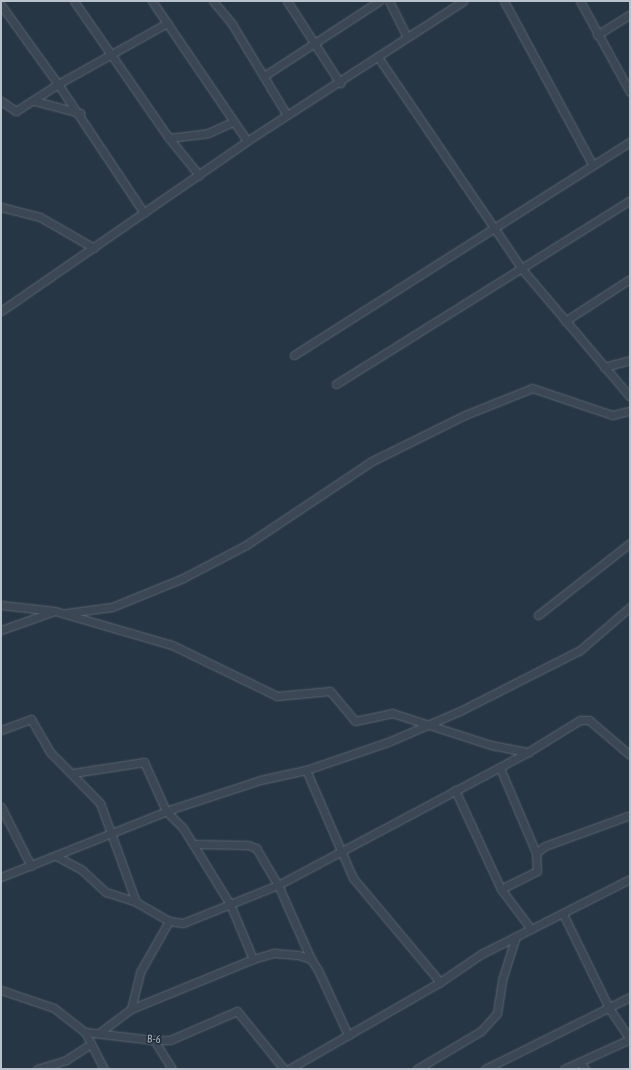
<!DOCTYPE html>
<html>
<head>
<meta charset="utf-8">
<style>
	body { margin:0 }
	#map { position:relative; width:631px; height:1070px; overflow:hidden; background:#273644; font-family:"PT Sans Narrow",sans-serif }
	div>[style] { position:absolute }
	.roads { filter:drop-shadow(0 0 1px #5a6571) drop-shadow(0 0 1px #5a6571) }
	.street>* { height:7px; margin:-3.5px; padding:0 3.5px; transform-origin:3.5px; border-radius:3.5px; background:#3b4754 }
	span { translate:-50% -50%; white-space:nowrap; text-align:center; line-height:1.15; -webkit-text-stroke:3px #202c39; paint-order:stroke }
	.street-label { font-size:11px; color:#b9c2cd }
	.frame { position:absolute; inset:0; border:2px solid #b9c2cd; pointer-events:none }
</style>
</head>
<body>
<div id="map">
	<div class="roads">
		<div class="street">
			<i style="left:74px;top:1px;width:167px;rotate:55.3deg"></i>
			<i style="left:169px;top:138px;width:39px;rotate:-7deg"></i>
			<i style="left:208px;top:133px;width:27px;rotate:-24deg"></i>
			<i style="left:152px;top:1px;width:169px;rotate:55.8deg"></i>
			<i style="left:213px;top:1px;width:30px;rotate:50deg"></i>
			<i style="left:232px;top:24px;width:106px;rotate:58.9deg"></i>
			<i style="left:287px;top:1px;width:98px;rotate:57.1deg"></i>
			<i style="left:389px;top:1px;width:40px;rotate:63.4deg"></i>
			<i style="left:504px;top:1px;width:185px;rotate:61.6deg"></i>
			<i style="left:580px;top:1px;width:104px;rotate:61.2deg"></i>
			<i style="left:1px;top:5px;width:97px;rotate:54.2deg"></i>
			<i style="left:58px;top:84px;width:125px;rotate:-29.2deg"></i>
			<i style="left:597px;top:35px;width:39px;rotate:-32deg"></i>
			<i style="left:378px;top:57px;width:256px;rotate:55.8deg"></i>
			<i style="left:522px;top:269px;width:167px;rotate:49.8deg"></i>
			<i style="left:264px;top:76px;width:137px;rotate:-33.1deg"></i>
			<i style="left:1px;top:101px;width:18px;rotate:34deg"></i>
			<i style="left:16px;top:111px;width:50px;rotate:-32.7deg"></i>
			<i style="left:58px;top:84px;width:155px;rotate:56.3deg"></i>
			<i style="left:35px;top:101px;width:47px;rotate:14.9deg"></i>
			<i style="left:169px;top:138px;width:48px;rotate:51deg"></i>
			<i style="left:1px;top:207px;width:40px;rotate:14.4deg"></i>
			<i style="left:40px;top:217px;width:62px;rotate:29.9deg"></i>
			<i style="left:1px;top:311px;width:299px;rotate:-34.6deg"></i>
			<i style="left:247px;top:141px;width:257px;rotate:-32.9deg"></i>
			<i style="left:565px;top:321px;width:77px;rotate:-32.9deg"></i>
			<i style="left:294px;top:355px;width:398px;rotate:-32.4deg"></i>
			<i style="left:604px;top:367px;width:27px;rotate:-15deg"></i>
			<i style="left:336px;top:384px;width:347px;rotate:-32deg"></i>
			<i style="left:1px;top:605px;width:54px;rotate:6.3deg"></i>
			<i style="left:55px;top:611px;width:122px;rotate:16.2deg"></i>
			<i style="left:172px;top:645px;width:117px;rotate:25.9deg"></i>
			<i style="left:277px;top:696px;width:53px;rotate:-5.4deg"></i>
			<i style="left:330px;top:691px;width:39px;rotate:50deg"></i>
			<i style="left:355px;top:721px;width:38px;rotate:-12deg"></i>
			<i style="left:392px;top:713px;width:104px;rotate:17.9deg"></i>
			<i style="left:491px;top:745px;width:38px;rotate:11deg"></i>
			<i style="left:528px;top:752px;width:61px;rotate:-31.6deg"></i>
			<i style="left:580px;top:720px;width:9px"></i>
			<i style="left:589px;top:720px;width:54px;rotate:40.5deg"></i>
			<i style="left:67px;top:613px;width:45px;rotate:-7.6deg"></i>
			<i style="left:112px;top:607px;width:77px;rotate:-22.2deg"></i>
			<i style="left:183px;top:578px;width:71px;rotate:-27.6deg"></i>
			<i style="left:246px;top:545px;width:151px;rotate:-33.7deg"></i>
			<i style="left:372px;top:461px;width:104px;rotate:-26.3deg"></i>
			<i style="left:465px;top:415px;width:72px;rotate:-21.9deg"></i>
			<i style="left:532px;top:388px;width:84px;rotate:18.6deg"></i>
			<i style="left:612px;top:415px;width:18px;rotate:-13deg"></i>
			<i style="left:538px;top:615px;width:117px;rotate:-38deg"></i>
			<i style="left:1px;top:630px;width:54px;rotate:-19.4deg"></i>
			<i style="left:1px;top:730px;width:32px;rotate:-20deg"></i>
			<i style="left:31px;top:719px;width:38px;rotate:60deg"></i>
			<i style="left:50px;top:752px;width:71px;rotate:45.6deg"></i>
			<i style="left:100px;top:803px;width:105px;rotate:70deg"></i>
			<i style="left:500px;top:768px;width:92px;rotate:67deg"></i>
			<i style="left:306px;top:770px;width:118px;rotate:66.5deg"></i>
			<i style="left:353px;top:878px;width:136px;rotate:50.1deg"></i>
			<i style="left:73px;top:773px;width:72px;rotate:-8.8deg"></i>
			<i style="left:144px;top:762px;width:54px;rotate:65.8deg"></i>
			<i style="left:166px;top:811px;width:24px;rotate:45deg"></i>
			<i style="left:183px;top:828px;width:89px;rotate:58.3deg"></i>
			<i style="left:230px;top:904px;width:60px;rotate:67.3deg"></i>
			<i style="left:455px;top:790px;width:109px;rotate:65.1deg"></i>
			<i style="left:501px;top:889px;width:50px;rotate:53.1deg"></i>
			<i style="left:531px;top:929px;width:111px;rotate:-26.8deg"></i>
			<i style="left:1px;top:807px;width:66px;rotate:63deg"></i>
			<i style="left:193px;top:844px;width:55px;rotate:1deg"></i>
			<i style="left:248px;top:845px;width:9px;rotate:21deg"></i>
			<i style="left:256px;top:848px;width:43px;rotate:59.3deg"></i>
			<i style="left:278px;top:885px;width:81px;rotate:66deg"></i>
			<i style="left:56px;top:856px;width:30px;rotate:28deg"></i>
			<i style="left:82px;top:870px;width:33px;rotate:43deg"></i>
			<i style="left:106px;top:892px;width:32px;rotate:18deg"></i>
			<i style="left:136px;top:902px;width:38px;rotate:30deg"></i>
			<i style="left:169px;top:921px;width:14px;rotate:8deg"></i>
			<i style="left:183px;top:923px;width:102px;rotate:-21.8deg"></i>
			<i style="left:278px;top:885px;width:283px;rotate:-28deg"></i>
			<i style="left:1px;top:877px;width:184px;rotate:-21.7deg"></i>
			<i style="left:172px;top:809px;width:93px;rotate:-18.2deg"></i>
			<i style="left:260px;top:780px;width:47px;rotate:-12.3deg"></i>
			<i style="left:306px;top:770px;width:87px;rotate:-18.9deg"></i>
			<i style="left:388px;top:742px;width:78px;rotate:-23.3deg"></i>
			<i style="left:460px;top:711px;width:135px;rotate:-26.9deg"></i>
			<i style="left:580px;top:650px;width:66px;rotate:-40.7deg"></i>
			<i style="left:501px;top:889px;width:40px;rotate:-26.6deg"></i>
			<i style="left:537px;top:871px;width:18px;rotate:-93deg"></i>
			<i style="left:536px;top:853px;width:11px;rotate:-38deg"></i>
			<i style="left:545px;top:846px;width:90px;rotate:-20deg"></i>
			<i style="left:563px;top:914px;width:105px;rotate:63.9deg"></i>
			<i style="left:609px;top:1008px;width:37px;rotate:56deg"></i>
			<i style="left:1px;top:990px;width:56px;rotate:18.8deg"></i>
			<i style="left:54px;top:1008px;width:39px;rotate:38deg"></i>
			<i style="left:85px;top:1032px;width:69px;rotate:6.6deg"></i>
			<i style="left:154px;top:1040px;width:16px"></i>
			<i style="left:170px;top:1040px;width:73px;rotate:-23.4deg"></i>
			<i style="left:237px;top:1011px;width:75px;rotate:51deg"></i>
			<i style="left:131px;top:1009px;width:132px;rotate:-22.3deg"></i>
			<i style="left:253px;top:959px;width:22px;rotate:-16deg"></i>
			<i style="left:274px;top:953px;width:24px;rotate:5deg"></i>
			<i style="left:298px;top:955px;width:14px;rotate:17deg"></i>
			<i style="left:311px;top:959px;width:13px;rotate:58deg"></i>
			<i style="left:318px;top:970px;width:72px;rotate:65.2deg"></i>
			<i style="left:85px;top:1032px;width:42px;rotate:62.8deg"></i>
			<i style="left:99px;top:1033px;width:40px;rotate:-37deg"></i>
			<i style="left:131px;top:1009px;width:38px;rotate:-76deg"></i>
			<i style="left:140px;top:972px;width:59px;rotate:-60.4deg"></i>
			<i style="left:154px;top:1040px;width:34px;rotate:58deg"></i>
			<i style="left:580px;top:1062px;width:9px;rotate:54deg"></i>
			<i style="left:37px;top:1069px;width:30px;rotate:-17deg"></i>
			<i style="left:66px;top:1060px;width:30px;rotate:-33deg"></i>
			<i style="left:289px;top:1069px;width:174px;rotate:-29.9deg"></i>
			<i style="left:440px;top:982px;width:50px;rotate:-34.3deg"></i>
			<i style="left:481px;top:954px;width:56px;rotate:-26.6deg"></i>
			<i style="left:417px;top:1069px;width:74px;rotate:-30.7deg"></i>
			<i style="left:481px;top:1031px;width:24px;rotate:-48deg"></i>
			<i style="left:497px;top:1013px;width:33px;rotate:-81deg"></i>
			<i style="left:502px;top:980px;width:46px;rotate:-72.3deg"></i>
			<i style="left:485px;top:1069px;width:162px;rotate:-26.4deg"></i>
			<i style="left:564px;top:1069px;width:72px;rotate:-24.4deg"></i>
		</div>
	</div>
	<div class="street-label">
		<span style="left:154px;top:1039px;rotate:4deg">B-6</span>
	</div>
	<div class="frame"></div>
</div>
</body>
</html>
